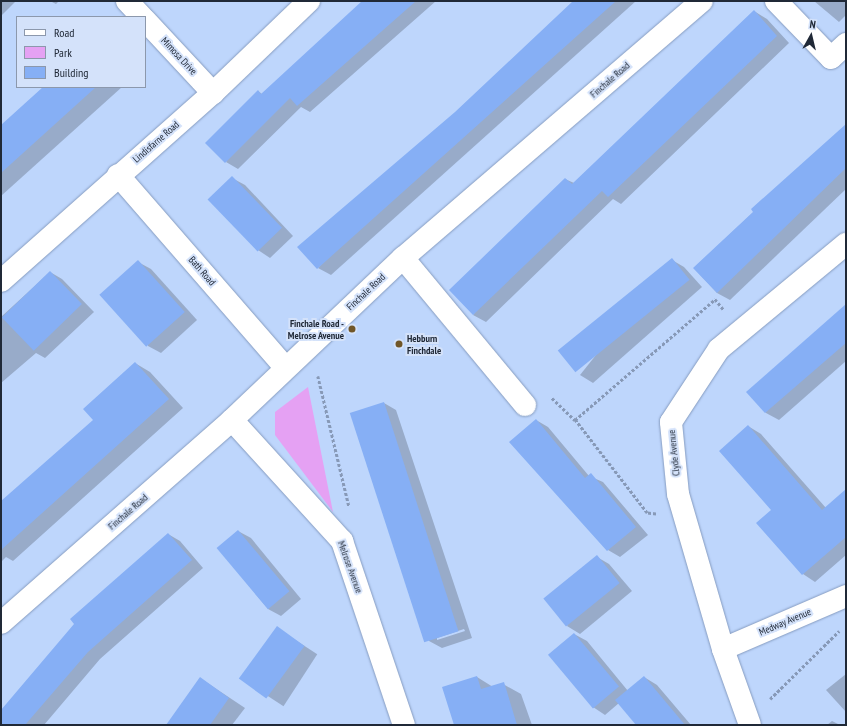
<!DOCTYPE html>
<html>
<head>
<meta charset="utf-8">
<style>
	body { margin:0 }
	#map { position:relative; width:847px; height:726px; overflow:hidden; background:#bed6fc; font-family:"PT Sans Narrow",sans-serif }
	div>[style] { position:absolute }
	.green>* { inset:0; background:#e5a1f3 }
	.shadow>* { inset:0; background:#0003; transform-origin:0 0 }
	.building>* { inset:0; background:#86aff5; transform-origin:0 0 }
	.path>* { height:2.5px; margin-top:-1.25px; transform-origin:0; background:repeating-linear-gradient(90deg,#8799b7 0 3px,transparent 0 5px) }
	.roads { filter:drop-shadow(0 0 1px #869cc0) drop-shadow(0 0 1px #869cc0) }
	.minor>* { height:22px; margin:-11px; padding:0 11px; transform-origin:11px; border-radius:11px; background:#fff }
	.dots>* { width:11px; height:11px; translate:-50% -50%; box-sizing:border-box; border:2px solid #d4e2fa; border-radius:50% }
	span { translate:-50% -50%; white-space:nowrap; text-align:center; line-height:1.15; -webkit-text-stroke:4px #d4e2fa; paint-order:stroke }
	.street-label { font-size:10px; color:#202937 }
	.poi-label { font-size:10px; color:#202937; font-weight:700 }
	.right { translate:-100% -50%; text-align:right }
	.left { translate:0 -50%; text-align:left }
	.frame { position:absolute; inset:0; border:2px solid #202937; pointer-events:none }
	.legend { position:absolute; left:16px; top:16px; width:130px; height:72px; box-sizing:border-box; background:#d4e2fa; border:1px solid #8c98ac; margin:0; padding:5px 7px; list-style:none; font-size:12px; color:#202937 }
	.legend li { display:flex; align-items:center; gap:8px; height:20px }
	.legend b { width:20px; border:1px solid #8c98ac }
	.north { position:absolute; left:791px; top:16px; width:40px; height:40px; -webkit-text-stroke:3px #d4e2fa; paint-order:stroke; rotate:8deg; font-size:11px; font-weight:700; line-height:16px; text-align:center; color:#202937 }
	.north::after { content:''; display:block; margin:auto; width:14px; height:18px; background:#202937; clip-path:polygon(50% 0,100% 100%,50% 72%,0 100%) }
</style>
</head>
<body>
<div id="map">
	<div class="green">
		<i style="clip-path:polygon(308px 387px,333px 512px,275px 435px,275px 412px)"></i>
	</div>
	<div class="shadow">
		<i style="clip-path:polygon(1px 1px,16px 1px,1px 16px)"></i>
		<i style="clip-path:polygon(50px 1px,59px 1px,56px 4px)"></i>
		<i style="clip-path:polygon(367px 1px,436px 1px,310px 112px,301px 107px,238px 169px,226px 162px,258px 91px,262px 94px)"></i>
		<i style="clip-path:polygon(575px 1px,636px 1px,331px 275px,318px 268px,456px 112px)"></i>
		<i style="clip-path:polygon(814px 1px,846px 1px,846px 15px,839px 22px)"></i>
		<i style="clip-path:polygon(754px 11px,767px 19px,789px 43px,621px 204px,613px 199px,486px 322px,473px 315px,565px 179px,574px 183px)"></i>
		<i style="clip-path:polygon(44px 87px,122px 87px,1px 196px,1px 126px)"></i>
		<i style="clip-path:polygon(846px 125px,846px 189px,730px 300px,717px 293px,694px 268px)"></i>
		<i style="clip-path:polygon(232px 178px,245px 185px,293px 236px,270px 258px,258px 250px,209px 200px)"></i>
		<i style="clip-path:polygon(672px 260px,684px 267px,702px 287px,593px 383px,580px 375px)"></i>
		<i style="clip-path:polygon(138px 262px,151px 269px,197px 320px,161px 353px,148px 346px)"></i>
		<i style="clip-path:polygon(50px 272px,62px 279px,94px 312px,45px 358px,36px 353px,1px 383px,1px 317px)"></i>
		<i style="clip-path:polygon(846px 306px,846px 361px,779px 420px,766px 413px,748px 392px)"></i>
		<i style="clip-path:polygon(135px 363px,150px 372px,183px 408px,13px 561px,6px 557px,1px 562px,1px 503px,95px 420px)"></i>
		<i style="clip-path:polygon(evenodd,384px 403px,396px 410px,472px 638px,442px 648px,429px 641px,384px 403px,464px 629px,465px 631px,437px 640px,437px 638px,464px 629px)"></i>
		<i style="clip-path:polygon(536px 420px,548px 427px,589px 476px,603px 482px,648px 535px,620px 557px,608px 550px)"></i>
		<i style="clip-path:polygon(748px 426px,761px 434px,826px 508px,846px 490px,846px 555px,815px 582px,803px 574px,757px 523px,773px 510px)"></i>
		<i style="clip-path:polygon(238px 531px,251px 538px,301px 599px,281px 616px,268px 609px,218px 548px)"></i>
		<i style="clip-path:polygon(168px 534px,180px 541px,203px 568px,100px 659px,44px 725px,1px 725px,1px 711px)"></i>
		<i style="clip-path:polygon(597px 557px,609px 564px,632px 591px,580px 634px,567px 626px)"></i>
		<i style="left:277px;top:628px;width:48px;height:62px;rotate:33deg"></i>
		<i style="clip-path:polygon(574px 634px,587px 641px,628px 691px,644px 677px,657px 685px,691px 725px,637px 725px,619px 703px,605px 715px,593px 707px)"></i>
		<i style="clip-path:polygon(846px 674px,846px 712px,826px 690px)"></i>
		<i style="clip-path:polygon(477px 677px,493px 687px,503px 684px,521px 694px,532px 725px,455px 725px)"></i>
		<i style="clip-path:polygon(200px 678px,245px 708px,232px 725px,167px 725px)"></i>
		<i style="clip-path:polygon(832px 721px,840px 725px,827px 725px)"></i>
	</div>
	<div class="building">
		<i style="clip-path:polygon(362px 1px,416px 1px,297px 106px,290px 98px,225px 163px,205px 143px,258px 90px,261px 94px)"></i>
		<i style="clip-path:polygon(573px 1px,616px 1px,317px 269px,297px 247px,455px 112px)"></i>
		<i style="clip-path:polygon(754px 10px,777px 36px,608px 197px,602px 191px,473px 315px,449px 290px,565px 178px,572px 184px)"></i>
		<i style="clip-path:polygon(43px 87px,96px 87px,1px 173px,1px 125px)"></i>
		<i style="clip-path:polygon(846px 124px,846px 168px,717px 293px,693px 268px,753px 212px,751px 209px)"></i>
		<i style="left:232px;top:176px;width:72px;height:34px;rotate:46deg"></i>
		<i style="left:672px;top:258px;width:28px;height:147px;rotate:51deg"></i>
		<i style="left:138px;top:260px;width:70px;height:52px;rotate:48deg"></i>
		<i style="left:50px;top:271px;width:46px;height:67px;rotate:46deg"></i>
		<i style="clip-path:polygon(846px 304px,846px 343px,765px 413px,746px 392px)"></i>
		<i style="clip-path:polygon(135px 362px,169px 399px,1px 550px,1px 501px,93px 420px,83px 409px)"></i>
		<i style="left:384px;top:402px;width:241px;height:36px;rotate:72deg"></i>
		<i style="clip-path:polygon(536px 419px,585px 478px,591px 473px,636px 527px,607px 551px,509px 442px)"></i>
		<i style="clip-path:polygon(748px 425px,822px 510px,846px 489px,846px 537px,802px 575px,756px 523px,771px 510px,719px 451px)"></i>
		<i style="left:238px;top:530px;width:80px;height:28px;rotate:50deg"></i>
		<i style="clip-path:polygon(168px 533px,192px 560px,88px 652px,25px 725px,1px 725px,1px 710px,74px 624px,70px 619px)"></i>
		<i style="left:597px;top:555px;width:36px;height:69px;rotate:51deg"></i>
		<i style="left:277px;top:626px;width:34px;height:65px;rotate:36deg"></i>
		<i style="left:574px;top:633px;width:70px;height:34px;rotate:50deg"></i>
		<i style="clip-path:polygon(477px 676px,481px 689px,504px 682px,517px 725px,454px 725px,442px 687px)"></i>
		<i style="clip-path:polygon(644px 676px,685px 725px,636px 725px,615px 700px)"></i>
		<i style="clip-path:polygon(200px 677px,229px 698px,210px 725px,166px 725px)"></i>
	</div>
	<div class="path">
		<i style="left:318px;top:376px;width:134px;rotate:76.6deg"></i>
		<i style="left:552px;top:398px;width:32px;rotate:44deg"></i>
		<i style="left:656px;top:514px;width:9px;rotate:-174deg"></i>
		<i style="left:647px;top:513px;width:118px;rotate:-127.7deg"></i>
		<i style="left:575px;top:420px;width:185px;rotate:-40.8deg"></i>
		<i style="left:715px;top:299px;width:14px;rotate:51deg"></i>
		<i style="left:770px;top:699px;width:97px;rotate:-44.6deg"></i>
	</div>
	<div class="roads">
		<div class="minor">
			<i style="left:127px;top:1px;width:22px;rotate:47deg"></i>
			<i style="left:776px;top:1px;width:79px;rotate:46deg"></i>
			<i style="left:831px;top:58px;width:21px;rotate:-43deg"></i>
			<i style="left:145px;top:20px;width:100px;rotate:47deg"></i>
			<i style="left:118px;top:175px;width:254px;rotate:49deg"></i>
			<i style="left:403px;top:258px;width:191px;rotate:50.3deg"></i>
			<i style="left:1px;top:281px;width:283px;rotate:-41.6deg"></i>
			<i style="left:213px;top:93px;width:133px;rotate:-43.8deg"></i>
			<i style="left:232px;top:420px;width:164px;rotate:47.7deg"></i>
			<i style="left:342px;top:541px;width:194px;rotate:71.4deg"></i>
			<i style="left:1px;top:623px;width:308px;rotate:-41.3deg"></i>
			<i style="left:232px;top:420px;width:236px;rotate:-43.5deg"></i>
			<i style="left:403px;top:258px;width:394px;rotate:-40.7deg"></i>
			<i style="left:723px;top:649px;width:134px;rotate:-23.3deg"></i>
			<i style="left:750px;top:725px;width:81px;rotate:-109.6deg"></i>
			<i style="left:723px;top:649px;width:161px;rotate:-106.2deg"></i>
			<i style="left:678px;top:494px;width:72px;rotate:-95.6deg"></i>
			<i style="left:671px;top:422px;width:87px;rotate:-56.7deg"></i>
			<i style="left:719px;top:349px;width:165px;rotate:-39.6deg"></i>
		</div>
	</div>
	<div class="dots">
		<i style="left:352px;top:329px;background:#705628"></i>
		<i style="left:399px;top:344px;background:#705628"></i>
	</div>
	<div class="street-label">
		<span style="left:179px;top:56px;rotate:47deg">Mimosa Drive</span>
		<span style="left:610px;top:80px;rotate:-41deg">Finchale Road</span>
		<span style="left:156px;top:142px;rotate:-41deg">Lindisfarne Road</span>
		<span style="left:202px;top:271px;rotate:49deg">Bath Road</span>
		<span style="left:366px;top:292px;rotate:-43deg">Finchale Road</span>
		<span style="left:674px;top:453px;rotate:-96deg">Clyde Avenue</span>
		<span style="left:128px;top:512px;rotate:-41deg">Finchale Road</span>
		<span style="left:350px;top:567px;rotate:70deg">Melrose Avenue</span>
		<span style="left:785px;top:622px;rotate:-23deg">Medway Avenue</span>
	</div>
	<div class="poi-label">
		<span class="right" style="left:344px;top:329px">Finchale Road -<br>Melrose Avenue</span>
		<span class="left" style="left:407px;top:344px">Hebburn<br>Finchdale</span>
	</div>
	<div class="frame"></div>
	<ul class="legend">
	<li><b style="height:5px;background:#fff"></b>Road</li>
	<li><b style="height:11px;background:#e5a1f3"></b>Park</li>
	<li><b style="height:11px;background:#86aff5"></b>Building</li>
	</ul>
	<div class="north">N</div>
</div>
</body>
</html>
